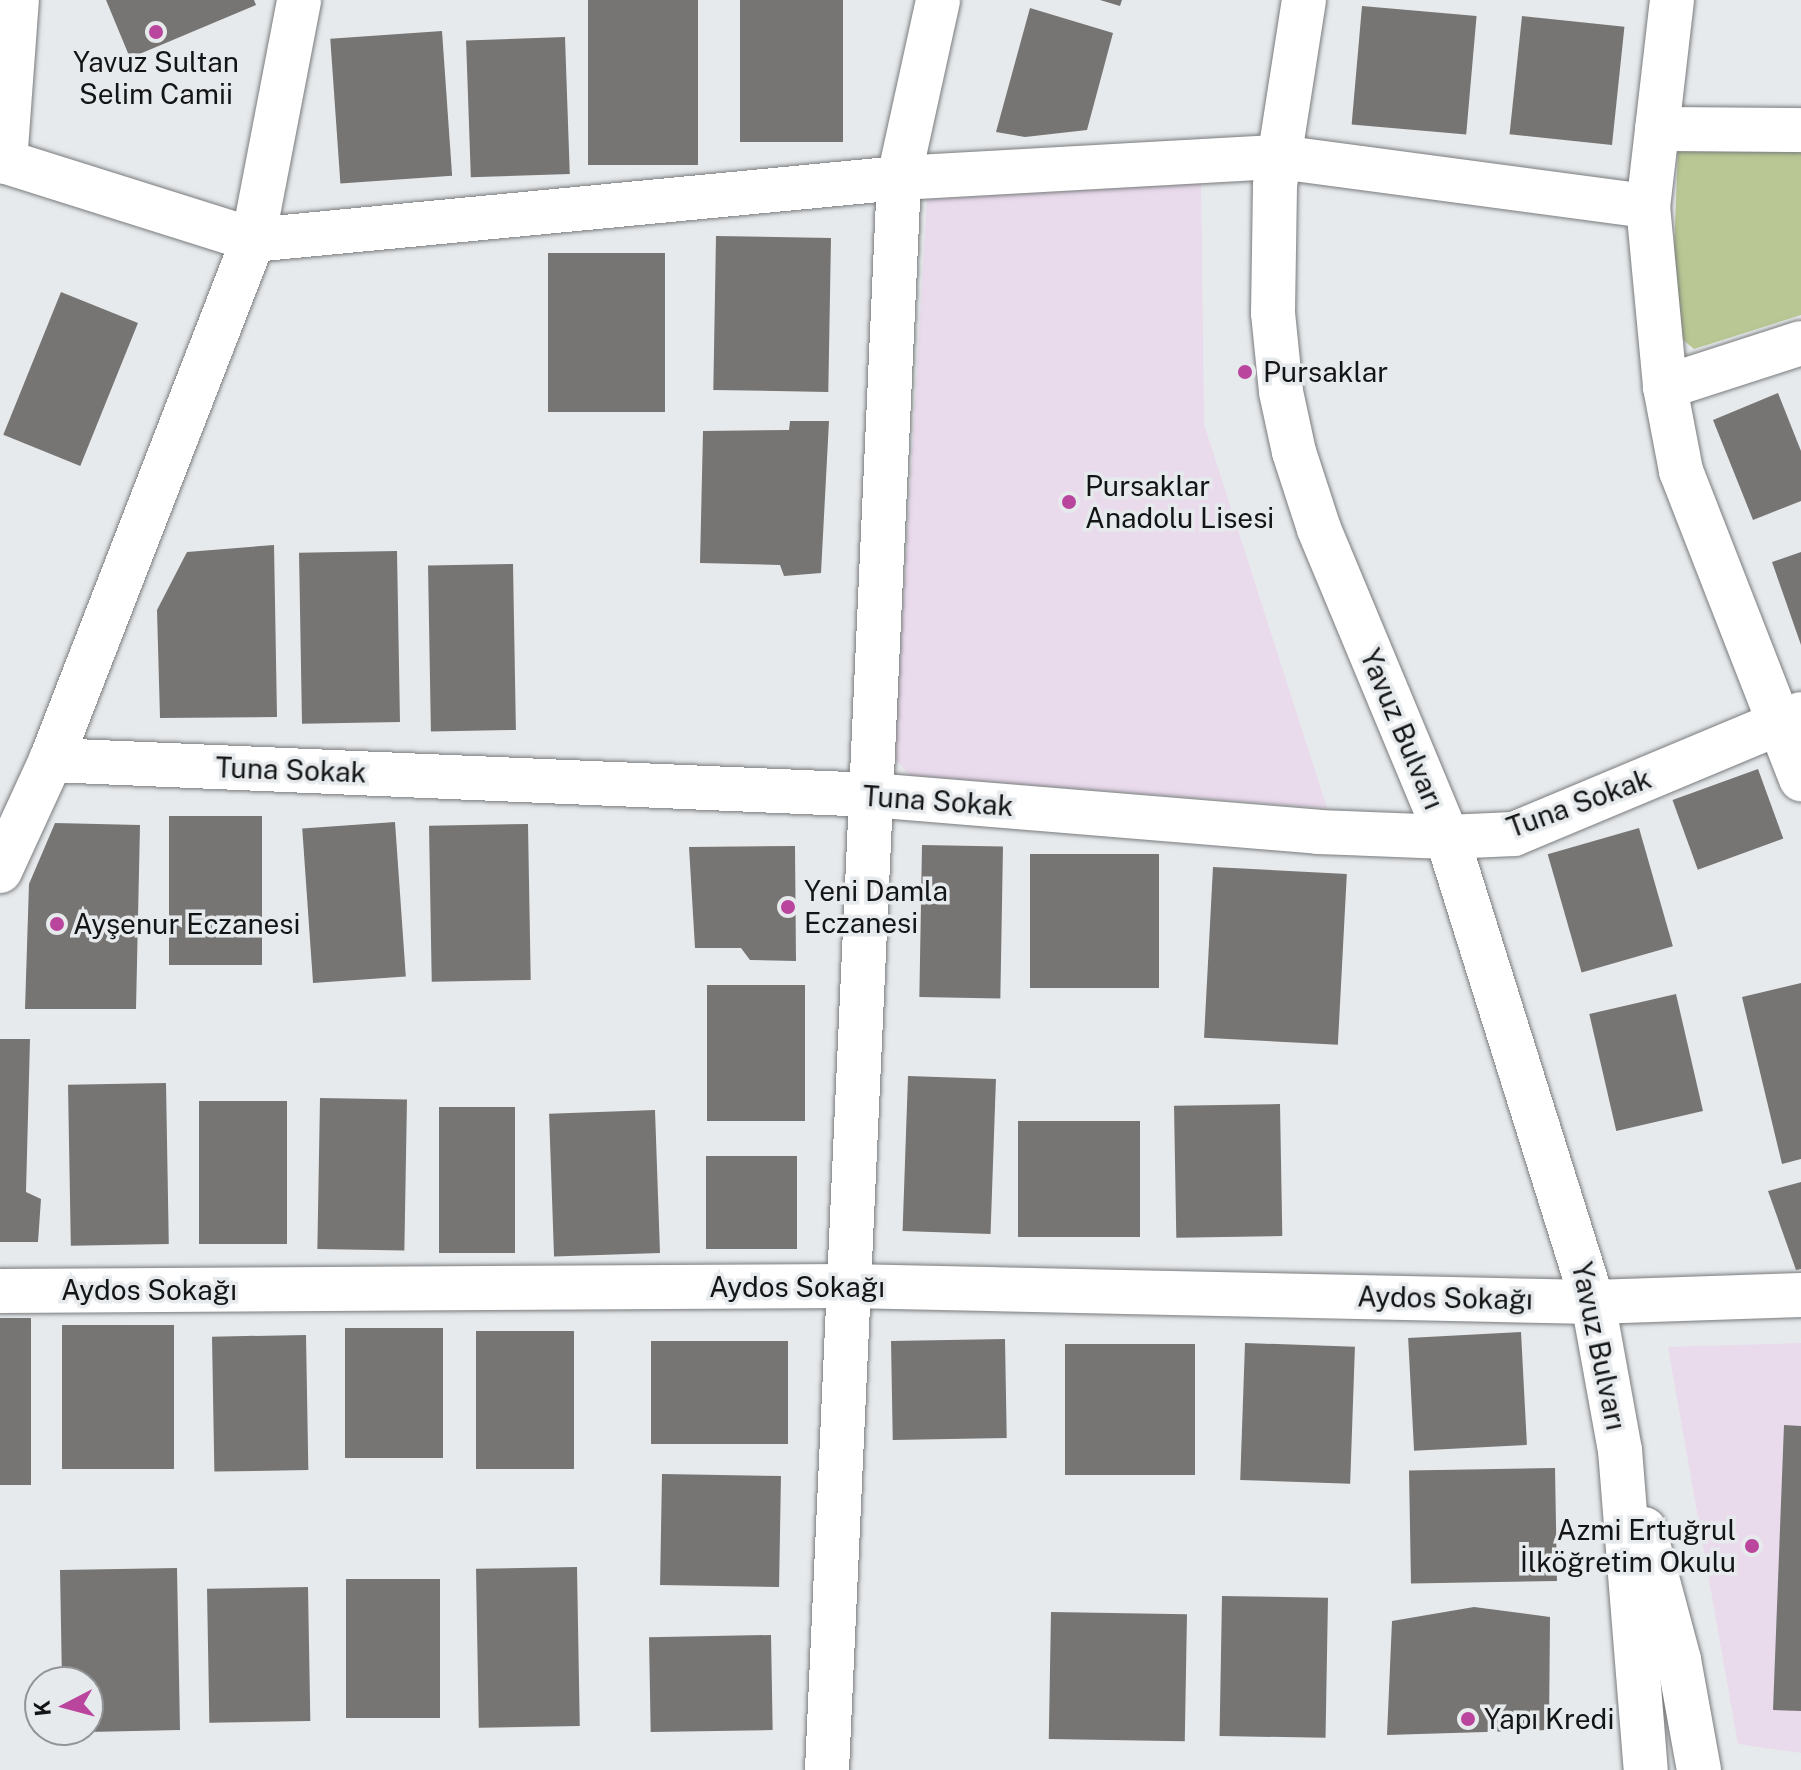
<!DOCTYPE html>
<html>
<head>
<meta charset="utf-8">
<style>
	body { margin:0 }
	#map { position:relative; width:1801px; height:1770px; overflow:hidden; background:#e7eaec; font-family:"Public Sans",sans-serif }
	div>[style] { position:absolute }
	.education>* { inset:0; background:#e9daec }
	.green>* { inset:0; background:#b8c793 }
	.building>* { inset:0; background:#777573; transform-origin:0 0 }
	.roads { filter:drop-shadow(0 0 2px #797b7d) drop-shadow(0 0 2px #797b7d) }
	.minor>* { height:44px; margin:-22px; padding:0 22px; transform-origin:22px; border-radius:22px; background:#fff }
	.dots>* { width:22px; height:22px; translate:-50% -50%; box-sizing:border-box; border:4px solid #e7eaec; border-radius:50% }
	span { translate:-50% -50%; white-space:nowrap; text-align:center; line-height:1.15; -webkit-text-stroke:7px #e7eaec; paint-order:stroke }
	.poi-label { font-size:28px; color:#131415 }
	.left { translate:0 -50%; text-align:left }
	.right { translate:-100% -50%; text-align:right }
	.street-label { font-size:28px; color:#131415 }
	.north { position:absolute; left:24px; top:1666px; width:80px; height:80px; box-sizing:border-box; background:#e7eaec; border:2px solid #929496; border-radius:50%; rotate:264deg; font-size:22px; font-weight:700; line-height:32px; text-align:center; color:#131415 }
	.north::after { content:''; display:block; margin:auto; width:28px; height:36px; background:#ba459d; clip-path:polygon(50% 0,100% 100%,50% 72%,0 100%) }
</style>
</head>
<body>
<div id="map">
	<div class="education">
		<i style="clip-path:polygon(1201px 181px,1204px 424px,1327px 808px,910px 776px,894px 757px,927px 199px)"></i>
		<i style="clip-path:polygon(1801px 1343px,1801px 1753px,1738px 1744px,1668px 1347px)"></i>
	</div>
	<div class="green">
		<i style="clip-path:polygon(1678px 148px,1801px 152px,1801px 315px,1694px 349px,1671px 330px)"></i>
	</div>
	<div class="building">
		<i style="clip-path:polygon(106px 0,254px 0,256px 5px,130px 58px)"></i>
		<i style="left:588px;top:0;width:110px;height:165px"></i>
		<i style="left:740px;top:0;width:103px;height:142px"></i>
		<i style="clip-path:polygon(1100px 0,1122px 0,1120px 6px)"></i>
		<i style="left:1362px;top:6px;width:115px;height:119px;rotate:5deg"></i>
		<i style="clip-path:polygon(1030px 8px,1113px 33px,1087px 130px,1025px 137px,996px 132px)"></i>
		<i style="left:1522px;top:16px;width:103px;height:119px;rotate:6deg"></i>
		<i style="left:442px;top:31px;width:145px;height:112px;rotate:86deg"></i>
		<i style="left:565px;top:37px;width:137px;height:99px;rotate:88deg"></i>
		<i style="left:716px;top:236px;width:115px;height:154px;rotate:1deg"></i>
		<i style="left:548px;top:253px;width:117px;height:159px"></i>
		<i style="left:61px;top:292px;width:83px;height:154px;rotate:22deg"></i>
		<i style="clip-path:polygon(1778px 393px,1801px 451px,1801px 501px,1753px 520px,1713px 420px)"></i>
		<i style="clip-path:polygon(790px 421px,829px 421px,821px 573px,784px 576px,780px 565px,700px 563px,703px 431px,789px 430px)"></i>
		<i style="clip-path:polygon(274px 545px,277px 717px,160px 718px,157px 610px,187px 552px)"></i>
		<i style="left:397px;top:551px;width:171px;height:98px;rotate:89deg"></i>
		<i style="clip-path:polygon(1801px 552px,1801px 645px,1772px 562px)"></i>
		<i style="left:513px;top:564px;width:166px;height:85px;rotate:89deg"></i>
		<i style="left:1758px;top:769px;width:74px;height:91px;rotate:70deg"></i>
		<i style="left:169px;top:816px;width:93px;height:149px"></i>
		<i style="left:395px;top:822px;width:155px;height:93px;rotate:86deg"></i>
		<i style="clip-path:polygon(55px 823px,140px 825px,136px 1009px,25px 1009px,29px 884px)"></i>
		<i style="left:528px;top:824px;width:156px;height:99px;rotate:89deg"></i>
		<i style="left:1639px;top:828px;width:123px;height:95px;rotate:74deg"></i>
		<i style="left:922px;top:845px;width:81px;height:152px;rotate:1deg"></i>
		<i style="clip-path:polygon(795px 846px,796px 961px,750px 960px,741px 948px,695px 948px,689px 847px)"></i>
		<i style="left:1159px;top:854px;width:134px;height:129px;rotate:90deg"></i>
		<i style="left:1213px;top:867px;width:134px;height:171px;rotate:3deg"></i>
		<i style="clip-path:polygon(1801px 983px,1801px 1159px,1782px 1164px,1742px 997px)"></i>
		<i style="left:805px;top:985px;width:136px;height:98px;rotate:90deg"></i>
		<i style="left:1676px;top:994px;width:120px;height:89px;rotate:77deg"></i>
		<i style="clip-path:polygon(0 1039px,30px 1039px,26px 1192px,41px 1199px,38px 1242px,0 1242px)"></i>
		<i style="left:908px;top:1076px;width:88px;height:155px;rotate:2deg"></i>
		<i style="left:166px;top:1083px;width:161px;height:98px;rotate:89deg"></i>
		<i style="left:320px;top:1098px;width:87px;height:151px;rotate:1deg"></i>
		<i style="left:199px;top:1101px;width:88px;height:143px"></i>
		<i style="left:1280px;top:1104px;width:132px;height:106px;rotate:89deg"></i>
		<i style="left:439px;top:1107px;width:76px;height:146px"></i>
		<i style="left:655px;top:1110px;width:143px;height:106px;rotate:88deg"></i>
		<i style="left:1018px;top:1121px;width:122px;height:116px"></i>
		<i style="left:706px;top:1156px;width:91px;height:93px"></i>
		<i style="clip-path:polygon(1801px 1182px,1801px 1269px,1796px 1270px,1768px 1191px)"></i>
		<i style="left:0;top:1318px;width:31px;height:167px"></i>
		<i style="left:62px;top:1325px;width:112px;height:144px"></i>
		<i style="left:345px;top:1328px;width:98px;height:130px"></i>
		<i style="left:574px;top:1331px;width:138px;height:98px;rotate:90deg"></i>
		<i style="left:1521px;top:1332px;width:113px;height:113px;rotate:87deg"></i>
		<i style="left:306px;top:1335px;width:135px;height:94px;rotate:89deg"></i>
		<i style="left:1005px;top:1339px;width:99px;height:114px;rotate:89deg"></i>
		<i style="left:651px;top:1341px;width:137px;height:103px"></i>
		<i style="left:1245px;top:1343px;width:110px;height:137px;rotate:2deg"></i>
		<i style="left:1065px;top:1344px;width:130px;height:131px"></i>
		<i style="clip-path:polygon(1784px 1425px,1801px 1426px,1801px 1711px,1773px 1710px)"></i>
		<i style="left:1555px;top:1468px;width:113px;height:146px;rotate:89deg"></i>
		<i style="left:662px;top:1474px;width:119px;height:111px;rotate:1deg"></i>
		<i style="left:577px;top:1567px;width:159px;height:101px;rotate:89deg"></i>
		<i style="clip-path:polygon(177px 1568px,180px 1730px,88px 1732px,88px 1682px,62px 1682px,60px 1570px)"></i>
		<i style="left:346px;top:1579px;width:94px;height:139px"></i>
		<i style="left:308px;top:1587px;width:134px;height:101px;rotate:89deg"></i>
		<i style="left:1222px;top:1596px;width:106px;height:140px;rotate:1deg"></i>
		<i style="clip-path:polygon(1474px 1607px,1550px 1617px,1549px 1730px,1387px 1735px,1392px 1621px)"></i>
		<i style="left:1051px;top:1612px;width:136px;height:127px;rotate:1deg"></i>
		<i style="left:771px;top:1635px;width:95px;height:122px;rotate:89deg"></i>
	</div>
	<div class="roads">
		<div class="minor">
			<i style="left:1304px;top:0;width:188px;rotate:98.9deg"></i>
			<i style="left:1275px;top:186px;width:127px;rotate:90.9deg"></i>
			<i style="left:1273px;top:313px;width:79px;rotate:84.2deg"></i>
			<i style="left:1281px;top:392px;width:61px;rotate:77.8deg"></i>
			<i style="left:1294px;top:452px;width:81px;rotate:72deg"></i>
			<i style="left:1319px;top:529px;width:334px;rotate:67.4deg"></i>
			<i style="left:1447px;top:837px;width:487px;rotate:72.6deg"></i>
			<i style="left:1593px;top:1302px;width:150px;rotate:79.7deg"></i>
			<i style="left:1620px;top:1450px;width:321px;rotate:85.4deg"></i>
			<i style="left:1672px;top:0;width:207px;rotate:96.6deg"></i>
			<i style="left:1648px;top:206px;width:182px;rotate:84.6deg"></i>
			<i style="left:1665px;top:387px;width:86px;rotate:79.2deg"></i>
			<i style="left:1681px;top:471px;width:331px;rotate:68.7deg"></i>
			<i style="left:1657px;top:129px;width:144px;rotate:0.4deg"></i>
			<i style="left:0;top:160px;width:265px;rotate:17.5deg"></i>
			<i style="left:253px;top:240px;width:649px;rotate:-5.48deg"></i>
			<i style="left:899px;top:178px;width:381px;rotate:-3.2deg"></i>
			<i style="left:1279px;top:157px;width:372px;rotate:7.6deg"></i>
			<i style="left:5px;top:162px;width:162px;rotate:-85.8deg"></i>
			<i style="left:1665px;top:387px;width:143px;rotate:-17.9deg"></i>
			<i style="left:51px;top:760px;width:821px;rotate:2.44deg"></i>
			<i style="left:871px;top:795px;width:449px;rotate:4.7deg"></i>
			<i style="left:1318px;top:832px;width:129px;rotate:2.2deg"></i>
			<i style="left:1447px;top:837px;width:67px;rotate:-2.6deg"></i>
			<i style="left:1514px;top:834px;width:311px;rotate:-22.7deg"></i>
			<i style="left:0;top:871px;width:122px;rotate:-65.3deg"></i>
			<i style="left:51px;top:760px;width:558px;rotate:-68.77deg"></i>
			<i style="left:253px;top:240px;width:244px;rotate:-79.1deg"></i>
			<i style="left:0;top:1291px;width:848px;rotate:-0.34deg"></i>
			<i style="left:848px;top:1286px;width:745px;rotate:1.23deg"></i>
			<i style="left:1593px;top:1302px;width:208px;rotate:-1.9deg"></i>
			<i style="left:1644px;top:1529px;width:136px;rotate:75deg"></i>
			<i style="left:1679px;top:1660px;width:112px;rotate:79.7deg"></i>
			<i style="left:827px;top:1770px;width:1594px;rotate:-87.41deg"></i>
			<i style="left:899px;top:178px;width:182px;rotate:-77.6deg"></i>
		</div>
	</div>
	<div class="dots">
		<i style="left:156px;top:32px;background:#ba459d"></i>
		<i style="left:1245px;top:372px;background:#ba459d"></i>
		<i style="left:1069px;top:502px;background:#ba459d"></i>
		<i style="left:788px;top:907px;background:#ba459d"></i>
		<i style="left:57px;top:924px;background:#ba459d"></i>
		<i style="left:1752px;top:1546px;background:#ba459d"></i>
		<i style="left:1468px;top:1719px;background:#ba459d"></i>
	</div>
	<div class="poi-label">
		<span style="left:156px;top:78px">Yavuz Sultan<br>Selim Camii</span>
		<span class="left" style="left:1263px;top:372px">Pursaklar</span>
		<span class="left" style="left:1085px;top:502px">Pursaklar<br>Anadolu Lisesi</span>
		<span class="left" style="left:804px;top:907px">Yeni Damla<br>Eczanesi</span>
		<span class="left" style="left:73px;top:924px">Ayşenur Eczanesi</span>
		<span class="right" style="left:1736px;top:1546px">Azmi Ertuğrul<br>İlköğretim Okulu</span>
		<span class="left" style="left:1484px;top:1719px">Yapı Kredi</span>
	</div>
	<div class="street-label">
		<span style="left:1402px;top:729px;rotate:67deg">Yavuz Bulvarı</span>
		<span style="left:291px;top:770px;rotate:2deg">Tuna Sokak</span>
		<span style="left:938px;top:801px;rotate:4deg">Tuna Sokak</span>
		<span style="left:1579px;top:803px;rotate:-20deg">Tuna Sokak</span>
		<span style="left:797px;top:1287px">Aydos Sokağı</span>
		<span style="left:149px;top:1290px">Aydos Sokağı</span>
		<span style="left:1445px;top:1298px;rotate:1deg">Aydos Sokağı</span>
		<span style="left:1599px;top:1346px;rotate:78deg">Yavuz Bulvarı</span>
	</div>
	<div class="north">K</div>
</div>
</body>
</html>
